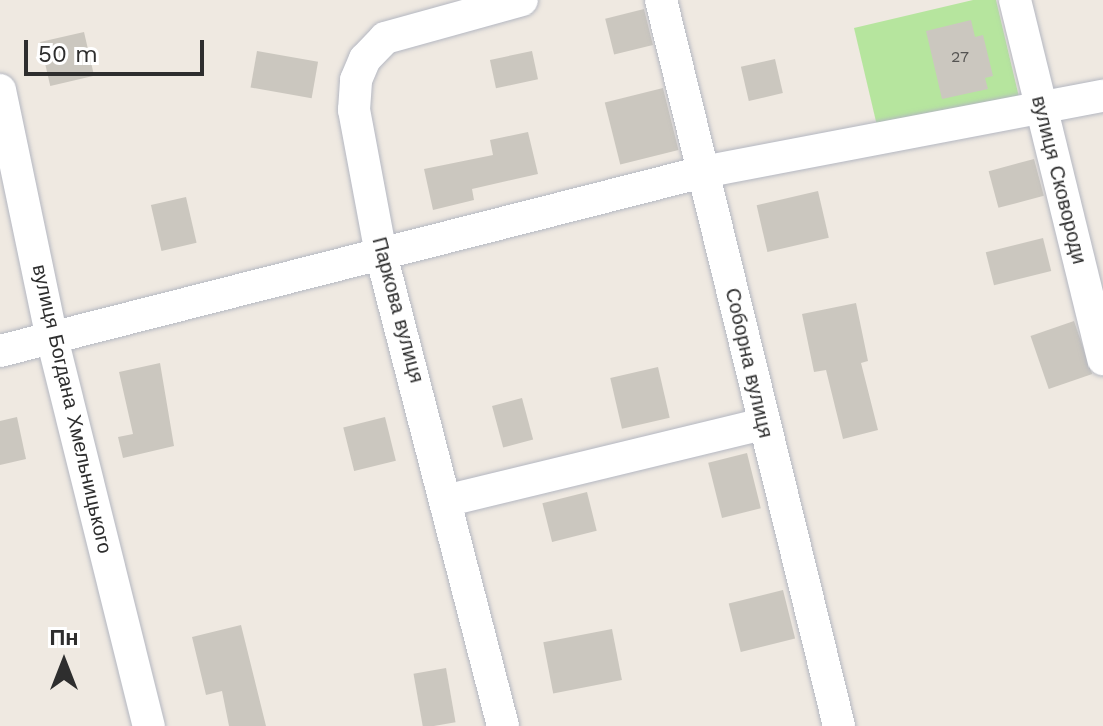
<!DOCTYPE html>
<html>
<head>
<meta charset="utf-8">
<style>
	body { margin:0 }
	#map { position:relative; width:1103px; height:726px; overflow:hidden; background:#efe9e1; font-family:"Work Sans",sans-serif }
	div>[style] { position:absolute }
	.green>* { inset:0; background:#b6e59e }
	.building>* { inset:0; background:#cbc7bf; transform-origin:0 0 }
	.roads { filter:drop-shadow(0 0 2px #b4b7c1) drop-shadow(0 0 2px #b4b7c1) }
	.minor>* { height:32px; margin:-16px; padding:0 16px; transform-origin:16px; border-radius:16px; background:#fff }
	span { translate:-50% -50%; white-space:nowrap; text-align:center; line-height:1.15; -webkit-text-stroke:7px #fff; paint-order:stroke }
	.number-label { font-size:16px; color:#555452 }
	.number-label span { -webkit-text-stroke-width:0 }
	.street-label { font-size:20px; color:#2e2e2e }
	.north { position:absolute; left:24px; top:622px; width:80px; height:80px; -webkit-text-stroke:6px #fff; paint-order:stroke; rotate:0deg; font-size:22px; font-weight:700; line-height:32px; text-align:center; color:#2e2e2e }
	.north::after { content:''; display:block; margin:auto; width:28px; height:36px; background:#2e2e2e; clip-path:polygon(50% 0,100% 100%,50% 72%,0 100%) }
	.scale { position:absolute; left:24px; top:40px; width:180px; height:36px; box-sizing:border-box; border:4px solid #2e2e2e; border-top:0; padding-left:10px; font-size:24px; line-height:28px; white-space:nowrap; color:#2e2e2e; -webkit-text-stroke:6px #fff; paint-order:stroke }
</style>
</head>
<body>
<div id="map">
	<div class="green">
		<i style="clip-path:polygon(973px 0,996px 0,1019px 97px,878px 130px,854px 28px)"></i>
	</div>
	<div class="building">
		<i style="left:644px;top:9px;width:37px;height:40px;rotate:76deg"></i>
		<i style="clip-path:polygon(971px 20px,975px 37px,983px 35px,993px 76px,985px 78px,988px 89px,942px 99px,926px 31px)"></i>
		<i style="left:84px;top:32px;width:45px;height:45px;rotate:77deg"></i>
		<i style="left:257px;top:51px;width:62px;height:37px;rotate:10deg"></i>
		<i style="left:532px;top:51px;width:29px;height:43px;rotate:78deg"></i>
		<i style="left:775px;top:59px;width:35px;height:35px;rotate:77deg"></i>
		<i style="left:663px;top:88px;width:64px;height:60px;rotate:76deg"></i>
		<i style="clip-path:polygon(528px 132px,538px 174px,472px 189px,474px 200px,433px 210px,424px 169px,493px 155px,490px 140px)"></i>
		<i style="left:1034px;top:159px;width:38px;height:47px;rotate:75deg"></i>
		<i style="left:818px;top:191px;width:48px;height:63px;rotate:77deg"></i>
		<i style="left:186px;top:197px;width:47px;height:36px;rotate:77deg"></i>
		<i style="left:1043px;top:238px;width:34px;height:59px;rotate:76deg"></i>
		<i style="clip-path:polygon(856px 303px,868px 361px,861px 363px,878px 430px,843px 439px,826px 370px,814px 372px,802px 314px)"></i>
		<i style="left:1074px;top:321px;width:56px;height:46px;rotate:71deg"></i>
		<i style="clip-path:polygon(160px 363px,174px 446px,123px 458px,118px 437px,133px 434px,119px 372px)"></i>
		<i style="left:658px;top:367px;width:52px;height:49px;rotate:77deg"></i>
		<i style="left:522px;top:398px;width:43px;height:31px;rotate:75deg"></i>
		<i style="clip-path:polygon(17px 417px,26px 459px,0 465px,0 421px)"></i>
		<i style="left:385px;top:417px;width:45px;height:43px;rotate:76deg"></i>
		<i style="left:747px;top:453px;width:57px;height:40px;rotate:76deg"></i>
		<i style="left:587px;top:492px;width:40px;height:46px;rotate:76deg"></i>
		<i style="left:783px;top:590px;width:50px;height:56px;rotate:76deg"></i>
		<i style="clip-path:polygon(241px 625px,266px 726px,229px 726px,222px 691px,206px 695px,192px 637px)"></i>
		<i style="left:612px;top:629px;width:52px;height:70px;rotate:79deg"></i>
		<i style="left:446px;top:668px;width:55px;height:33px;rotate:80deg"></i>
	</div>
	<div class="roads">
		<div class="minor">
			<i style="left:661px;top:0;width:748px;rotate:76.22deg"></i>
			<i style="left:1015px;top:0;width:370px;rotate:76.2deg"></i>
			<i style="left:0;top:90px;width:253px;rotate:78.2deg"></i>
			<i style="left:52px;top:338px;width:400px;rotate:76deg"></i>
			<i style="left:0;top:351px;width:725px;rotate:-14.29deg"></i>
			<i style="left:703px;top:172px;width:407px;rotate:-10.8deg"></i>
			<i style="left:449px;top:500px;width:323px;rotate:-13.6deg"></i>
			<i style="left:503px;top:726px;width:488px;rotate:-104.5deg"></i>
			<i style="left:381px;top:254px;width:147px;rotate:-100.6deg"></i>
			<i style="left:354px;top:110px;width:30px;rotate:-86deg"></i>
			<i style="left:356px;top:80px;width:23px;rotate:-67deg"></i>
			<i style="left:365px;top:59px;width:29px;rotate:-46deg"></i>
			<i style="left:385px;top:38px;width:142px;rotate:-15.5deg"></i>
		</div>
	</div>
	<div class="number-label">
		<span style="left:960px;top:57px">27</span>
	</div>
	<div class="street-label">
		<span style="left:1059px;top:180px;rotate:76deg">вулиця Сковороди</span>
		<span style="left:398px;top:310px;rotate:75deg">Паркова вулиця</span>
		<span style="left:749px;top:363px;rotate:77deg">Соборна вулиця</span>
		<span style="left:72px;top:409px;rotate:77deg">вулиця Богдана Хмельницького</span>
	</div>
	<div class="north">Пн</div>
	<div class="scale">50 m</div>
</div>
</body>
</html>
